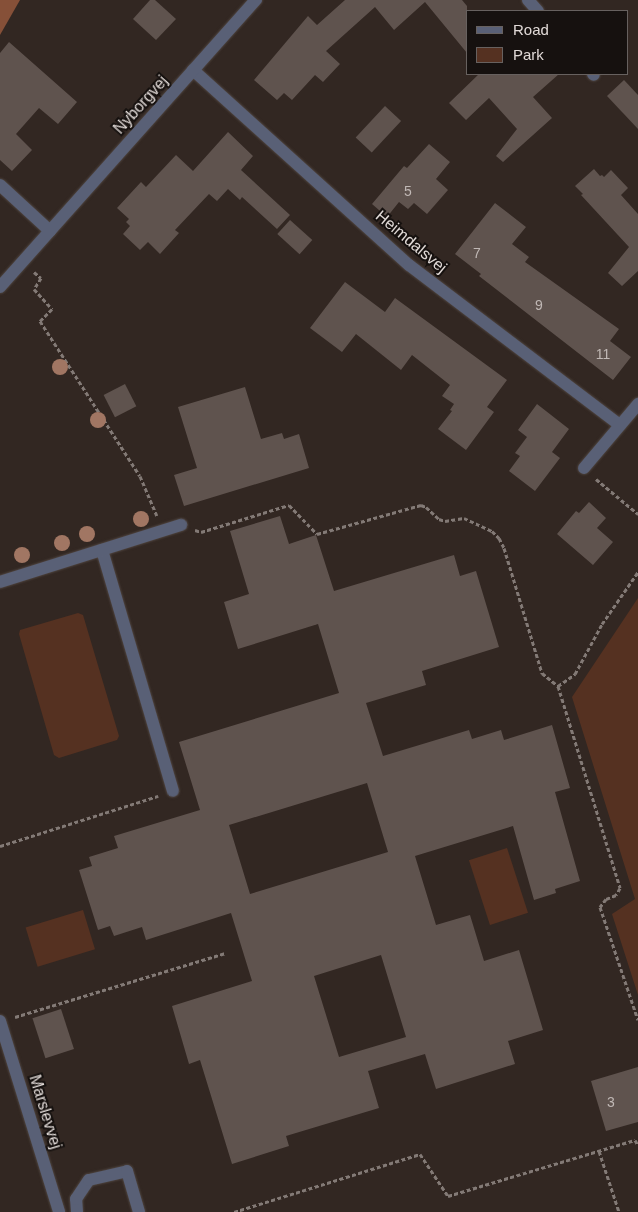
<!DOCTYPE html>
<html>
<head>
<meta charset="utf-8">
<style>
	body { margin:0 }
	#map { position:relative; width:638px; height:1212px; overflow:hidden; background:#322722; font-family:Arial,sans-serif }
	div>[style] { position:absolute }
	.green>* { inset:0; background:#553121; transform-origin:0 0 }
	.forest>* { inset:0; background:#865038 }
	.building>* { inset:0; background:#5f534e; transform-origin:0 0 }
	.path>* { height:3px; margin-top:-1.5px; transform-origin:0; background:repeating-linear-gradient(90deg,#837a76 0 4px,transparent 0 6.5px) }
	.roads { filter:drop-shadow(0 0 1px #4e443f) drop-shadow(0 0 1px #4e443f) }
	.minor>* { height:12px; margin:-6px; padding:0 6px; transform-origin:6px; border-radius:6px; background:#596076 }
	.trees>* { width:16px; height:16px; margin:-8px; border-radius:50%; background:#a17663 }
	span { translate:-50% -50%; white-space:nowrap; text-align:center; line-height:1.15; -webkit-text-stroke:4px #16110f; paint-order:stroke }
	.number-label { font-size:14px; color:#c0b8b5 }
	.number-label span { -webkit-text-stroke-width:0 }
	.street-label { font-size:16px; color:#e1dad7 }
	.legend { position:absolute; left:466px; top:10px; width:162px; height:65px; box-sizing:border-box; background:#16110f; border:1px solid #67615f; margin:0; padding:6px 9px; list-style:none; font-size:15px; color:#e1dad7 }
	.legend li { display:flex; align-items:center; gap:10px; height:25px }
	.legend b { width:25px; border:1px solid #67615f }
</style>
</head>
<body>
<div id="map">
	<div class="green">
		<i style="clip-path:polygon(638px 598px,638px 995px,612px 914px,635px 899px,572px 697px)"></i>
		<i style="clip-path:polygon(78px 613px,83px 615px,119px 736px,117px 740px,59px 758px,54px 755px,19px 634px,20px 630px)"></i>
		<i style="left:507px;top:848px;width:68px;height:40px;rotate:72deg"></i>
		<i style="left:83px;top:910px;width:41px;height:60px;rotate:73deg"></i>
	</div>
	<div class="forest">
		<i style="clip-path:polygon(0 0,20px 0,0 35px)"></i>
	</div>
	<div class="building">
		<i style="clip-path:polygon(150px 0,155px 0,176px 19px,156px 40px,133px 19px)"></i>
		<i style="clip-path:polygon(345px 0,462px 0,467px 6px,467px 53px,425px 2px,394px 30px,375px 7px,326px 51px,340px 64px,323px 82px,315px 75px,292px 100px,284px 93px,277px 100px,254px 80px,308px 16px,317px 25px)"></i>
		<i style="clip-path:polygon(9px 42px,77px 102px,58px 124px,39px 108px,16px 134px,32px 150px,12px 171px,0 160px,0 53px)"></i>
		<i style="clip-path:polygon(479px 74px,559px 74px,533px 97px,552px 118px,503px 162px,496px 156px,517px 129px,489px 98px,466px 120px,449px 103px)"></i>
		<i style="clip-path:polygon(624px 80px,638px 95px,638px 129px,607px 96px)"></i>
		<i style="left:385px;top:106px;width:22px;height:43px;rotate:43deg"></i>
		<i style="clip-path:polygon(228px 132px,253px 156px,241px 170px,290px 215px,277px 229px,242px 197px,240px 200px,228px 189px,217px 201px,209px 194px,175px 230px,179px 233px,160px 254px,148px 242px,140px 250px,123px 234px,130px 226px,126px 222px,129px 219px,117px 208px,141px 182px,146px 187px,176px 155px,193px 171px)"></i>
		<i style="clip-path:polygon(429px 144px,450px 162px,436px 179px,448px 190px,427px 214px,414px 203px,408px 209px,399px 202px,387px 217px,372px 204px,404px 166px,407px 168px)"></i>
		<i style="clip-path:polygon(594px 169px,600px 176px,602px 175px,604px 177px,611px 170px,628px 188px,621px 195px,638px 214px,638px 271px,622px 286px,608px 273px,629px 247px,581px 195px,583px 194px,575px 186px)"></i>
		<i style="clip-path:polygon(495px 203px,526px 227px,512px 244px,529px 257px,525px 262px,619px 329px,610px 341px,631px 357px,613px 380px,479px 276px,481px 274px,455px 254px)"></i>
		<i style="left:290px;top:220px;width:30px;height:19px;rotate:42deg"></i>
		<i style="clip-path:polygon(345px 282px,385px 312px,395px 298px,507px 380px,487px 407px,494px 412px,466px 450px,438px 429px,452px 411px,450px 410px,454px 404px,442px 396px,450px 385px,412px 355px,401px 370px,356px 334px,342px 352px,310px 328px)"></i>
		<i style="left:125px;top:384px;width:25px;height:24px;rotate:63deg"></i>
		<i style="clip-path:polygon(245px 387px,261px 439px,282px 433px,284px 439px,299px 434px,309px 468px,184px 506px,174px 475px,197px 468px,178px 407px)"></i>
		<i style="clip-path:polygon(537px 404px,569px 429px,552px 452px,560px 458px,535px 491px,509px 471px,520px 456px,515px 453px,527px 437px,518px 430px)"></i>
		<i style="clip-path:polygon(589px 502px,606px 518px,597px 528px,613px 542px,593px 565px,557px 534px,576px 511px,579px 513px)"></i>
		<i style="clip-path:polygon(evenodd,280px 516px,289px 544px,316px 535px,334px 591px,454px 555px,460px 576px,476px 571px,499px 647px,422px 671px,426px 685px,366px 703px,383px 756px,469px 730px,472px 739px,501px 730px,504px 740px,552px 725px,570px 788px,555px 792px,580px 881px,555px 889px,556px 893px,534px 900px,513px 826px,415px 856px,436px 925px,470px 915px,484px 961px,519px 950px,543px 1030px,508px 1041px,515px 1064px,436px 1089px,425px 1054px,368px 1071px,379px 1108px,286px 1136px,289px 1146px,232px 1164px,200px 1060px,189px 1064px,172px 1006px,252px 981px,231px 913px,146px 940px,142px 927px,114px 936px,110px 926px,98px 930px,79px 870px,92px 866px,89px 857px,118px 848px,114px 836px,200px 810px,179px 742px,339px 693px,318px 624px,238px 649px,224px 602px,249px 594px,230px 531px,280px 516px,367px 783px,388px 852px,250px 894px,229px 825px,367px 783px,280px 516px,381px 955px,406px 1037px,339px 1057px,314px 976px,381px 955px)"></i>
		<i style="left:61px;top:1009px;width:42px;height:30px;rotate:72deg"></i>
		<i style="clip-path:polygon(638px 1067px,638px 1122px,606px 1131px,591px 1081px)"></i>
	</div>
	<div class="path">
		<i style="left:34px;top:272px;width:9px;rotate:41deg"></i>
		<i style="left:41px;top:278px;width:13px;rotate:122deg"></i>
		<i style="left:34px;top:289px;width:27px;rotate:48deg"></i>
		<i style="left:52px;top:309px;width:17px;rotate:135deg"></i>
		<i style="left:40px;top:321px;width:184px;rotate:57.2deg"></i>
		<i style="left:140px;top:476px;width:43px;rotate:67deg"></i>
		<i style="left:596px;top:479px;width:55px;rotate:39.8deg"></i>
		<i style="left:195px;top:530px;width:6px;rotate:18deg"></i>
		<i style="left:201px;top:532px;width:92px;rotate:-17.1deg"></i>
		<i style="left:289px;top:505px;width:40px;rotate:46deg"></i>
		<i style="left:317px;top:534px;width:108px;rotate:-15.6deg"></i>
		<i style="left:421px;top:505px;width:5px;rotate:22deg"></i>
		<i style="left:426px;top:507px;width:18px;rotate:43deg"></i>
		<i style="left:439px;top:519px;width:6px;rotate:18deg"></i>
		<i style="left:445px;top:521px;width:19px;rotate:-9deg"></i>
		<i style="left:464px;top:518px;width:31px;rotate:25deg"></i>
		<i style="left:492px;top:531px;width:10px;rotate:45deg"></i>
		<i style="left:499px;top:538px;width:11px;rotate:63deg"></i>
		<i style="left:504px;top:548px;width:131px;rotate:73.1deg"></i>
		<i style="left:542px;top:673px;width:21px;rotate:39deg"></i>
		<i style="left:558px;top:686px;width:211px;rotate:72.9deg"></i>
		<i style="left:620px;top:888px;width:8px;rotate:120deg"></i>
		<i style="left:616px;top:895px;width:11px;rotate:158deg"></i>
		<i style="left:606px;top:899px;width:10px;rotate:127deg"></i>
		<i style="left:600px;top:907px;width:119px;rotate:71.4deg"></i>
		<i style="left:558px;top:686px;width:21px;rotate:-35deg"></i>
		<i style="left:575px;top:674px;width:57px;rotate:-61.6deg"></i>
		<i style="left:602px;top:624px;width:63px;rotate:-55.3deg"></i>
		<i style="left:0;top:846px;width:166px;rotate:-17.6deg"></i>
		<i style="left:15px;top:1017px;width:220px;rotate:-16.9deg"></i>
		<i style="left:599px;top:1151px;width:64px;rotate:71.8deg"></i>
		<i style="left:234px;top:1212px;width:195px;rotate:-17.3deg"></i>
		<i style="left:420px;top:1154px;width:50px;rotate:56.3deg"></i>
		<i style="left:448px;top:1196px;width:195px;rotate:-16.7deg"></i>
		<i style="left:635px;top:1140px;width:6px;rotate:59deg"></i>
	</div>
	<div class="roads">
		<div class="minor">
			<i style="left:528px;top:0;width:15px;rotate:48deg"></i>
			<i style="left:193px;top:70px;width:291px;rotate:42.1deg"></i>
			<i style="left:409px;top:265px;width:265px;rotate:37.2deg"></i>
			<i style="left:593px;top:74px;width:1px;rotate:45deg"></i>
			<i style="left:0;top:185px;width:68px;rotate:42.6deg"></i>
			<i style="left:0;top:287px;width:385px;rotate:-48.3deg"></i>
			<i style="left:584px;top:468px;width:84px;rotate:-49.8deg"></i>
			<i style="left:102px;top:550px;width:251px;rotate:73.6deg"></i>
			<i style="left:0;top:582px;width:190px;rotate:-17.5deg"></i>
			<i style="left:0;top:1021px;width:200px;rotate:72.8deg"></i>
			<i style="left:77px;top:1212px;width:13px;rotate:-94deg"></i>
			<i style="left:76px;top:1199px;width:23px;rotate:-56deg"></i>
			<i style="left:89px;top:1180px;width:39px;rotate:-13deg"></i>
			<i style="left:127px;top:1171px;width:43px;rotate:73.7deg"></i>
		</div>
	</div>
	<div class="trees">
		<i style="left:60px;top:367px"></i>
		<i style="left:98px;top:420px"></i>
		<i style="left:141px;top:519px"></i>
		<i style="left:87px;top:534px"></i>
		<i style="left:62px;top:543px"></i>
		<i style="left:22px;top:555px"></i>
	</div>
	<div class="number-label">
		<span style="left:408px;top:191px">5</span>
		<span style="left:477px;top:253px">7</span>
		<span style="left:539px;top:305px">9</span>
		<span style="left:603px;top:354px">11</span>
		<span style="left:611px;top:1102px">3</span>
	</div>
	<div class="street-label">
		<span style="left:141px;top:105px;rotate:-48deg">Nyborgvej</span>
		<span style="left:411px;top:242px;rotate:40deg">Heimdalsvej</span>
		<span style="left:45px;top:1112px;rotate:73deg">Marslevvej</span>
	</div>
	<ul class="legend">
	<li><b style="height:6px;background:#596076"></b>Road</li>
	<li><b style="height:14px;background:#553121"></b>Park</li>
	</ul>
</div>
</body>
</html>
